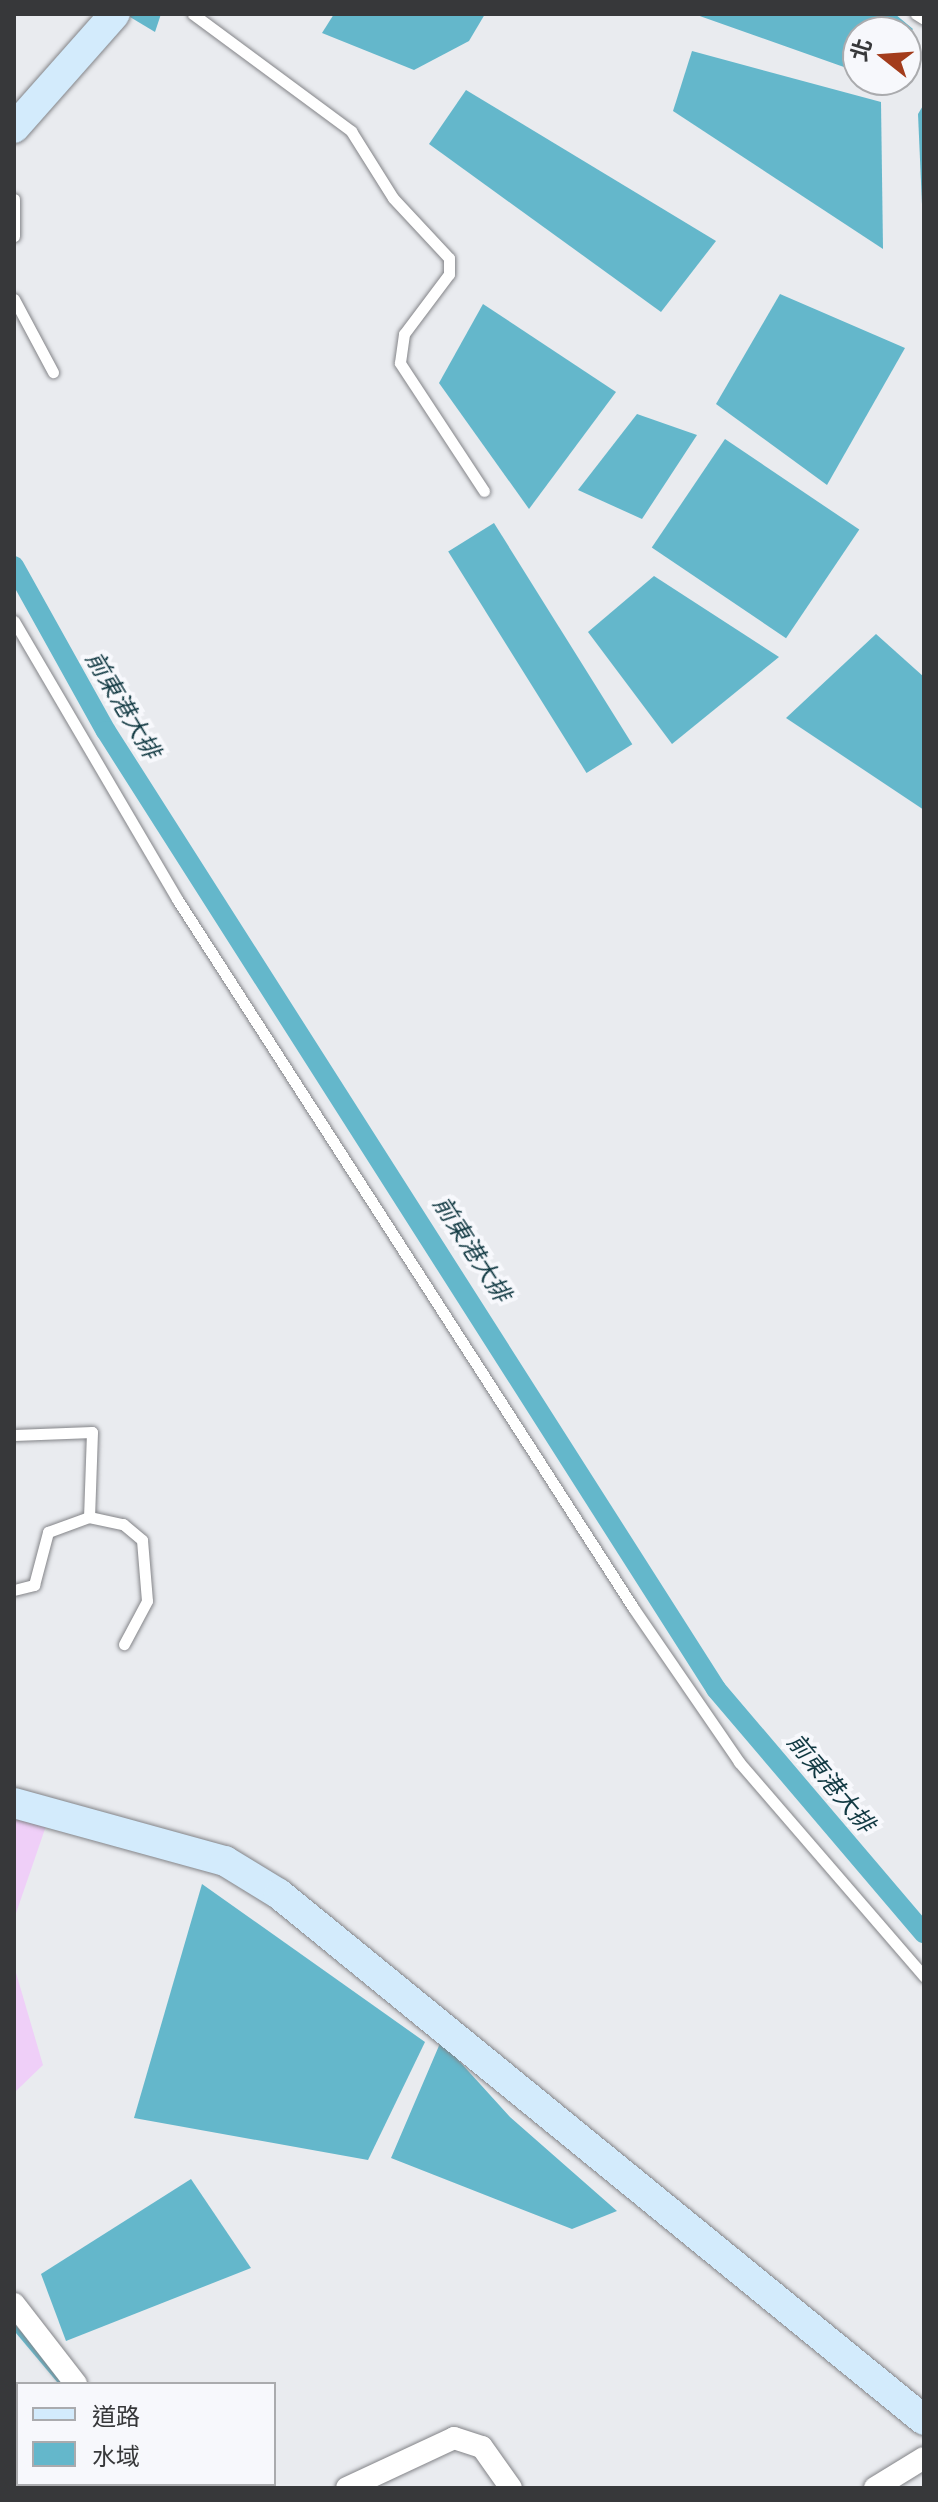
<!DOCTYPE html>
<html>
<head>
<meta charset="utf-8">
<style>
	body { margin:0 }
	#map { position:relative; width:938px; height:2502px; overflow:hidden; background:#e9ebef; font-family:"PT Serif","Noto Sans TC",serif }
	div>[style] { position:absolute }
	.green>* { inset:0; background:#efcff8 }
	.water>* { inset:0; background:#64b7cb; transform-origin:0 0 }
	.stream>* { height:5px; margin:-2.5px; padding:0 2.5px; transform-origin:2.5px; border-radius:2.5px; background:#64b7cb }
	.canal>* { height:20px; margin:-10px; padding:0 10px; transform-origin:10px; border-radius:10px; background:#64b7cb }
	.roads { filter:drop-shadow(0 0 2px #838488) drop-shadow(0 0 2px #838488) }
	.service>* { height:11px; margin:-5.5px; padding:0 5.5px; transform-origin:5.5px; border-radius:5.5px; background:#fff }
	.minor>* { height:22px; margin:-11px; padding:0 11px; transform-origin:11px; border-radius:11px; background:#fff }
	.secondary>* { height:30px; margin:-15px; padding:0 15px; transform-origin:15px; border-radius:15px; background:#d3ebfc }
	span { translate:-50% -50%; white-space:nowrap; text-align:center; line-height:1.15; -webkit-text-stroke:8px #f7f8fc; paint-order:stroke }
	.water-label { font-size:24px; color:#113942; font-style:italic }
	.frame { position:absolute; inset:0; border:16px solid #37383a; pointer-events:none }
	.legend { position:absolute; left:16px; top:2382px; width:260px; height:104px; box-sizing:border-box; background:#f7f8fc; border:2px solid #aaabae; margin:0; padding:10px 14px; list-style:none; font-size:24px; color:#37383a }
	.legend li { display:flex; align-items:center; gap:16px; height:40px }
	.legend b { width:40px; border:2px solid #aaabae }
	.north { position:absolute; left:842px; top:16px; width:80px; height:80px; box-sizing:border-box; background:#f7f8fc; border:2px solid #aaabae; border-radius:50%; rotate:287deg; font-size:22px; font-weight:700; line-height:32px; text-align:center; color:#37383a }
	.north::after { content:''; display:block; margin:auto; width:28px; height:36px; background:#a33c1c; clip-path:polygon(50% 0,100% 100%,50% 72%,0 100%) }
</style>
</head>
<body>
<div id="map">
	<div class="green">
		<i style="clip-path:polygon(14px 1806px,47px 1823px,14px 1919px)"></i>
		<i style="clip-path:polygon(14px 1966px,43px 2065px,14px 2093px)"></i>
	</div>
	<div class="water">
		<i style="clip-path:polygon(125px 14px,161px 14px,155px 32px)"></i>
		<i style="clip-path:polygon(334px 14px,485px 14px,469px 41px,414px 70px,322px 33px)"></i>
		<i style="clip-path:polygon(694px 14px,895px 14px,913px 29px,906px 39px,906px 32px,858px 32px,858px 72px)"></i>
		<i style="clip-path:polygon(692px 51px,881px 102px,883px 249px,673px 111px)"></i>
		<i style="clip-path:polygon(466px 90px,716px 241px,661px 312px,429px 144px)"></i>
		<i style="clip-path:polygon(924px 104px,924px 250px,918px 114px)"></i>
		<i style="clip-path:polygon(780px 294px,905px 348px,827px 485px,716px 404px)"></i>
		<i style="clip-path:polygon(483px 304px,616px 392px,529px 509px,439px 383px)"></i>
		<i style="clip-path:polygon(637px 414px,697px 435px,642px 519px,578px 490px)"></i>
		<i style="left:725px;top:439px;width:162px;height:131px;rotate:34deg"></i>
		<i style="left:494px;top:523px;width:261px;height:54px;rotate:58deg"></i>
		<i style="clip-path:polygon(654px 576px,779px 657px,672px 744px,588px 632px)"></i>
		<i style="clip-path:polygon(876px 634px,924px 677px,924px 810px,786px 718px)"></i>
		<i style="clip-path:polygon(202px 1884px,425px 2042px,368px 2160px,134px 2118px)"></i>
		<i style="clip-path:polygon(441px 2041px,510px 2117px,617px 2211px,572px 2229px,391px 2158px)"></i>
		<i style="clip-path:polygon(191px 2179px,251px 2268px,66px 2341px,41px 2274px)"></i>
	</div>
	<div class="stream">
		<i style="left:14px;top:2327px;width:75px;rotate:49.9deg"></i>
	</div>
	<div class="canal">
		<i style="left:14px;top:566px;width:189px;rotate:60.9deg"></i>
		<i style="left:106px;top:731px;width:1136px;rotate:57.51deg"></i>
		<i style="left:716px;top:1689px;width:321px;rotate:49.6deg"></i>
	</div>
	<div class="roads">
		<div class="service">
			<i style="left:193px;top:14px;width:197px;rotate:36.5deg"></i>
			<i style="left:351px;top:131px;width:79px;rotate:57.9deg"></i>
			<i style="left:393px;top:198px;width:82px;rotate:47deg"></i>
			<i style="left:449px;top:258px;width:16px;rotate:90deg"></i>
			<i style="left:449px;top:274px;width:75px;rotate:126.9deg"></i>
			<i style="left:404px;top:334px;width:29px;rotate:98deg"></i>
			<i style="left:400px;top:363px;width:153px;rotate:56.7deg"></i>
			<i style="left:916px;top:14px;width:9px;rotate:32deg"></i>
			<i style="left:14px;top:199px;width:37px;rotate:90deg"></i>
			<i style="left:14px;top:299px;width:83px;rotate:61.9deg"></i>
			<i style="left:14px;top:621px;width:322px;rotate:59.6deg"></i>
			<i style="left:177px;top:899px;width:844px;rotate:57.23deg"></i>
			<i style="left:634px;top:1609px;width:186px;rotate:55.5deg"></i>
			<i style="left:739px;top:1762px;width:283px;rotate:49.2deg"></i>
			<i style="left:14px;top:1435px;width:78px;rotate:-2.2deg"></i>
			<i style="left:92px;top:1432px;width:85px;rotate:92deg"></i>
			<i style="left:89px;top:1517px;width:35px;rotate:12deg"></i>
			<i style="left:123px;top:1524px;width:25px;rotate:40deg"></i>
			<i style="left:142px;top:1540px;width:61px;rotate:85.3deg"></i>
			<i style="left:147px;top:1601px;width:49px;rotate:118.1deg"></i>
			<i style="left:14px;top:1590px;width:21px;rotate:-14deg"></i>
			<i style="left:34px;top:1585px;width:55px;rotate:-75.2deg"></i>
			<i style="left:48px;top:1532px;width:44px;rotate:-20.1deg"></i>
		</div>
		<div class="minor">
			<i style="left:14px;top:2304px;width:101px;rotate:52.2deg"></i>
			<i style="left:146px;top:2484px;width:5px;rotate:53deg"></i>
			<i style="left:347px;top:2488px;width:118px;rotate:-25deg"></i>
			<i style="left:454px;top:2438px;width:29px;rotate:18deg"></i>
			<i style="left:482px;top:2447px;width:50px;rotate:54.7deg"></i>
			<i style="left:875px;top:2488px;width:57px;rotate:-31.5deg"></i>
		</div>
		<div class="secondary">
			<i style="left:14px;top:128px;width:152px;rotate:-48.5deg"></i>
			<i style="left:14px;top:1803px;width:219px;rotate:15.4deg"></i>
			<i style="left:225px;top:1861px;width:63px;rotate:31.4deg"></i>
			<i style="left:279px;top:1894px;width:832px;rotate:39.2deg"></i>
		</div>
	</div>
	<div class="water-label">
		<span style="left:123px;top:705px;rotate:59deg">前東港大排</span>
		<span style="left:472px;top:1249px;rotate:57deg">前東港大排</span>
		<span style="left:831px;top:1783px;rotate:50deg">前東港大排</span>
	</div>
	<div class="frame"></div>
	<ul class="legend">
	<li><b style="height:10px;background:#d3ebfc"></b>道路</li>
	<li><b style="height:22px;background:#64b7cb"></b>水域</li>
	</ul>
	<div class="north">北</div>
</div>
</body>
</html>
